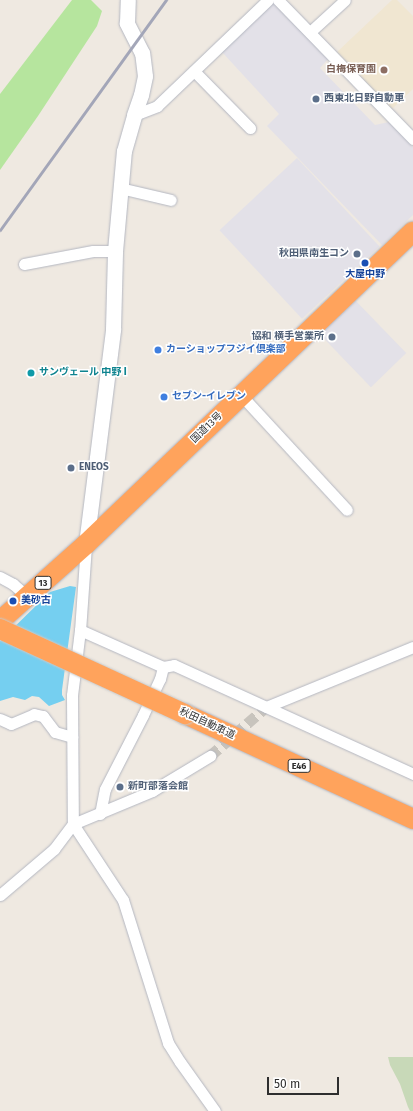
<!DOCTYPE html>
<html>
<head>
<meta charset="utf-8">
<style>
	body { margin:0 }
	#map { position:relative; width:413px; height:1111px; overflow:hidden; background:#efe9e1; font-family:"Fira Sans","Noto Sans JP",sans-serif }
	div>[style] { position:absolute }
	.industrial>* { inset:0; background:#e3e1e8; transform-origin:0 0 }
	.education>* { inset:0; background:#f0e6d1 }
	.green>* { inset:0; background:#b6e59e }
	.cemetery>* { inset:0; background:#c8d9b8 }
	.water>* { inset:0; background:#75cff0 }
	.street-tunnel>* { height:11px; margin-top:-5.5px; transform-origin:0; background:repeating-linear-gradient(90deg,#c8c4bd 0 11px,transparent 0 16.5px) }
	.roads { filter:drop-shadow(0 0 1px #b4b7c1) drop-shadow(0 0 1px #b4b7c1) }
	.street>* { height:11px; margin:-5.5px; padding:0 5.5px; transform-origin:5.5px; border-radius:5.5px; background:#fff }
	.secondary>* { height:15px; margin:-7.5px; padding:0 7.5px; transform-origin:7.5px; border-radius:7.5px; background:#fff }
	.highway>* { height:20px; margin:-10px; padding:0 10px; transform-origin:10px; border-radius:10px; background:#ffa35c }
	.rail>* { height:3px; margin:-1.5px; padding:0 1.5px; transform-origin:1.5px; border-radius:1.5px; background:#a3a6b8 }
	.bridges { filter:drop-shadow(0 0 1px #c9c9c9) drop-shadow(0 0 1px #c9c9c9) }
	.highway-bridge>* { height:20px; margin:-10px; padding:0 10px; transform-origin:10px; border-radius:10px; background:#ffa35c }
	.dots>* { width:11px; height:11px; translate:-50% -50%; box-sizing:border-box; border:2px solid #fff; border-radius:50% }
	span { translate:-50% -50%; white-space:nowrap; text-align:center; line-height:1.15; -webkit-text-stroke:3px #fff; paint-order:stroke }
	.shield-label span { padding:1px 3px; background:#fff; border:1px solid; border-radius:3px; -webkit-text-stroke-width:0 }
	.shield-label { font-size:9px; color:#2e2e2e; font-weight:700 }
	.education-label { font-size:10px; color:#785e54; font-weight:700 }
	.right { translate:-100% -50%; text-align:right }
	.service-label { font-size:10px; color:#4e5e75; font-weight:700 }
	.left { translate:0 -50%; text-align:left }
	.transit-label { font-size:10px; color:#164399; font-weight:700 }
	.shop-label { font-size:10px; color:#366cbe; font-weight:700 }
	.culture-label { font-size:10px; color:#0d838f; font-weight:700 }
	.street-label { font-size:10px; color:#2e2e2e }
	.scale { position:absolute; left:267px; top:1077px; width:72px; height:18px; box-sizing:border-box; border:2px solid #2e2e2e; border-top:0; padding-left:5px; font-size:12px; line-height:14px; white-space:nowrap; color:#2e2e2e; -webkit-text-stroke:3px #fff; paint-order:stroke }
</style>
</head>
<body>
<div id="map">
	<div class="industrial">
		<i style="clip-path:polygon(273px 3px,329px 58px,320px 68px,375px 125px,389px 122px,413px 147px,413px 215px,382px 245px,267px 126px,279px 114px,222px 52px)"></i>
		<i style="left:297px;top:158px;width:121px;height:106px;rotate:47deg"></i>
		<i style="left:352px;top:297px;width:78px;height:49px;rotate:46deg"></i>
	</div>
	<div class="education">
		<i style="clip-path:polygon(392px 0,397px 0,413px 16px,413px 89px,392px 109px,337px 52px)"></i>
	</div>
	<div class="green">
		<i style="clip-path:polygon(72px 0,91px 0,102px 11px,97px 26px,38px 116px,0 170px,0 94px)"></i>
	</div>
	<div class="cemetery">
		<i style="clip-path:polygon(388px 1057px,413px 1057px,413px 1111px,410px 1111px,408px 1107px,400px 1084px,390px 1065px)"></i>
	</div>
	<div class="water">
		<i style="clip-path:polygon(70px 586px,76px 587px,62px 690px,62px 695px,65px 700px,49px 706px,39px 697px,32px 696px,25px 700px,13px 697px,0 701px,0 641px,50px 592px)"></i>
	</div>
	<div class="street-tunnel">
		<i style="left:210px;top:756px;width:74px;rotate:-41.2deg"></i>
	</div>
	<div class="roads">
		<div class="street">
			<i style="left:278px;top:0;width:194px;rotate:45.8deg"></i>
			<i style="left:310px;top:32px;width:47px;rotate:-42.4deg"></i>
			<i style="left:194px;top:71px;width:80px;rotate:45.5deg"></i>
			<i style="left:134px;top:115px;width:25px;rotate:-21deg"></i>
			<i style="left:157px;top:106px;width:153px;rotate:-43.7deg"></i>
			<i style="left:120px;top:188px;width:52px;rotate:13.2deg"></i>
			<i style="left:24px;top:264px;width:70px;rotate:-10.7deg"></i>
			<i style="left:93px;top:251px;width:22px"></i>
			<i style="left:241px;top:395px;width:156px;rotate:47.3deg"></i>
			<i style="left:86px;top:545px;width:85px;rotate:94deg"></i>
			<i style="left:80px;top:630px;width:65px;rotate:97deg"></i>
			<i style="left:72px;top:695px;width:129px;rotate:89.6deg"></i>
			<i style="left:73px;top:824px;width:91px;rotate:56.7deg"></i>
			<i style="left:123px;top:900px;width:150px;rotate:72.5deg"></i>
			<i style="left:168px;top:1043px;width:22px;rotate:58deg"></i>
			<i style="left:180px;top:1062px;width:60px;rotate:54.5deg"></i>
			<i style="left:0;top:577px;width:15px;rotate:28deg"></i>
			<i style="left:13px;top:584px;width:20px;rotate:41deg"></i>
			<i style="left:80px;top:630px;width:91px;rotate:24deg"></i>
			<i style="left:163px;top:667px;width:11px;rotate:-10deg"></i>
			<i style="left:174px;top:665px;width:263px;rotate:24.5deg"></i>
			<i style="left:266px;top:707px;width:159px;rotate:-22.2deg"></i>
			<i style="left:0;top:719px;width:12px;rotate:24deg"></i>
			<i style="left:11px;top:724px;width:25px;rotate:-23deg"></i>
			<i style="left:34px;top:714px;width:9px;rotate:13deg"></i>
			<i style="left:43px;top:716px;width:20px;rotate:53deg"></i>
			<i style="left:55px;top:732px;width:18px;rotate:16deg"></i>
			<i style="left:100px;top:814px;width:25px;rotate:-79deg"></i>
			<i style="left:105px;top:789px;width:83px;rotate:-62.8deg"></i>
			<i style="left:143px;top:715px;width:40px;rotate:-65deg"></i>
			<i style="left:160px;top:679px;width:12px;rotate:-76deg"></i>
			<i style="left:0;top:895px;width:71px;rotate:-40.4deg"></i>
			<i style="left:54px;top:849px;width:31px;rotate:-53deg"></i>
			<i style="left:73px;top:824px;width:86px;rotate:-22.7deg"></i>
			<i style="left:152px;top:791px;width:68px;rotate:-31.1deg"></i>
		</div>
		<div class="secondary">
			<i style="left:86px;top:544px;width:217px;rotate:-82.8deg"></i>
			<i style="left:113px;top:329px;width:78px;rotate:-88.5deg"></i>
			<i style="left:115px;top:251px;width:100px;rotate:-84.9deg"></i>
			<i style="left:124px;top:151px;width:37px;rotate:-74deg"></i>
			<i style="left:134px;top:115px;width:21px;rotate:-71deg"></i>
			<i style="left:141px;top:95px;width:19px;rotate:-78deg"></i>
			<i style="left:145px;top:76px;width:23px;rotate:-97deg"></i>
			<i style="left:142px;top:53px;width:34px;rotate:-117deg"></i>
			<i style="left:127px;top:23px;width:23px;rotate:-88deg"></i>
		</div>
		<div class="highway">
			<i style="left:0;top:621px;width:115px;rotate:-41.8deg"></i>
			<i style="left:86px;top:544px;width:452px;rotate:-43.7deg"></i>
			<i style="left:185px;top:714px;width:251px;rotate:24.7deg"></i>
		</div>
	</div>
	<div class="rail">
		<i style="left:0;top:230px;width:284px;rotate:-54.2deg"></i>
	</div>
	<div class="bridges">
		<div class="highway-bridge">
			<i style="left:0;top:629px;width:204px;rotate:24.7deg"></i>
		</div>
	</div>
	<div class="dots">
		<i style="left:384px;top:70px;background:#8d6e63"></i>
		<i style="left:316px;top:99px;background:#5c6f8a"></i>
		<i style="left:357px;top:254px;background:#5c6f8a"></i>
		<i style="left:365px;top:263px;background:#1a4fb4"></i>
		<i style="left:332px;top:337px;background:#5c6f8a"></i>
		<i style="left:158px;top:350px;background:#3f7fe0"></i>
		<i style="left:31px;top:373px;background:#0f9aa8"></i>
		<i style="left:164px;top:397px;background:#3f7fe0"></i>
		<i style="left:71px;top:468px;background:#5c6f8a"></i>
		<i style="left:13px;top:601px;background:#1a4fb4"></i>
		<i style="left:120px;top:787px;background:#5c6f8a"></i>
	</div>
	<div class="shield-label">
		<span style="left:43px;top:583px">13</span>
		<span style="left:299px;top:766px">E46</span>
	</div>
	<div class="education-label">
		<span class="right" style="left:376px;top:70px">白梅保育園</span>
	</div>
	<div class="service-label">
		<span class="left" style="left:324px;top:99px">西東北日野自動車</span>
		<span class="right" style="left:349px;top:254px">秋田県南生コン</span>
		<span class="right" style="left:324px;top:337px">協和 横手営業所</span>
		<span class="left" style="left:79px;top:468px">ENEOS</span>
		<span class="left" style="left:128px;top:787px">新町部落会館</span>
	</div>
	<div class="transit-label">
		<span style="left:365px;top:275px">大屋中野</span>
		<span class="left" style="left:21px;top:601px">美砂古</span>
	</div>
	<div class="shop-label">
		<span class="left" style="left:166px;top:350px">カーショップフジイ倶楽部</span>
		<span class="left" style="left:172px;top:397px">セブン-イレブン</span>
	</div>
	<div class="culture-label">
		<span class="left" style="left:39px;top:373px">サンヴェール 中野 I</span>
	</div>
	<div class="street-label">
		<span style="left:207px;top:428px;rotate:-44deg">国道13号</span>
		<span style="left:207px;top:724px;rotate:25deg">秋田自動車道</span>
	</div>
	<div class="scale">50 m</div>
</div>
</body>
</html>
